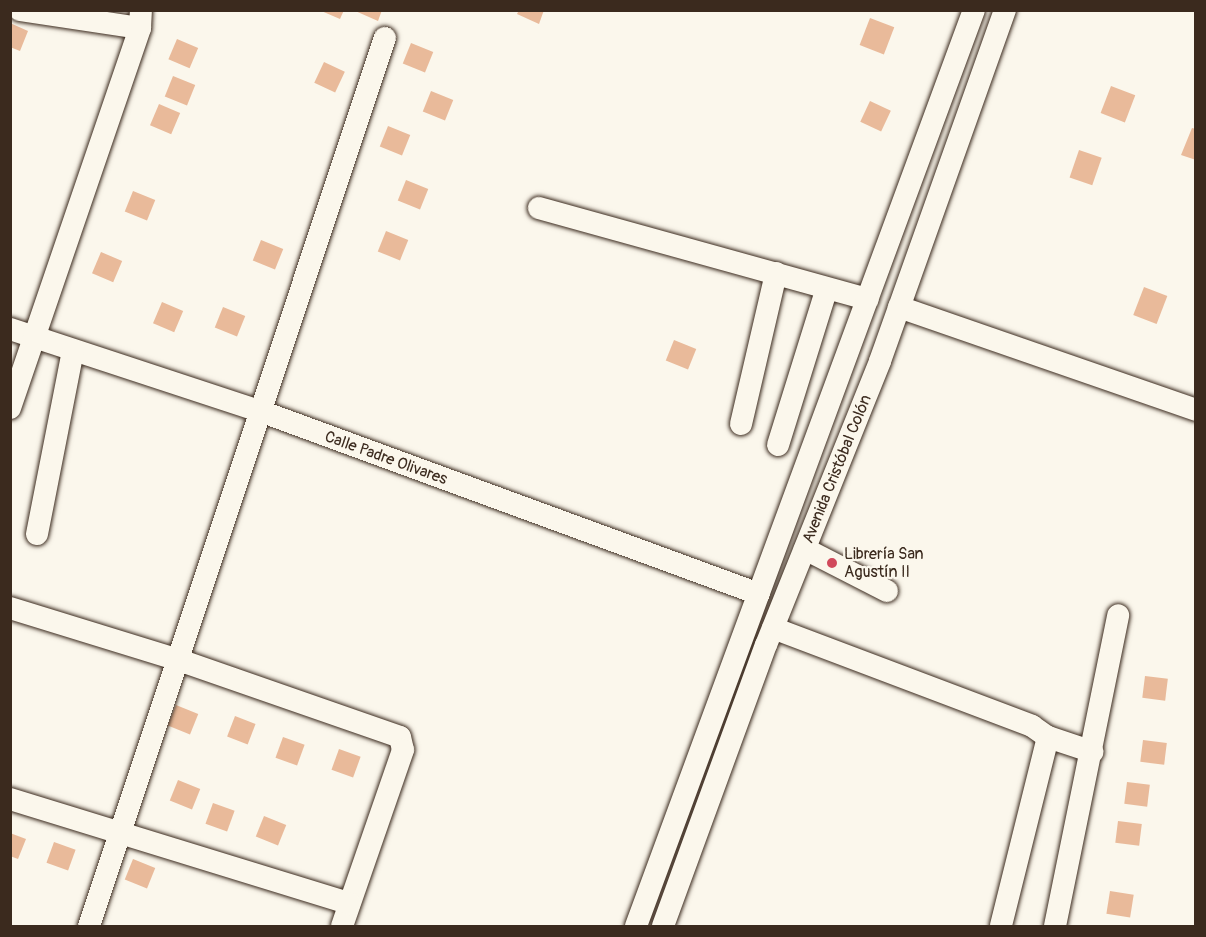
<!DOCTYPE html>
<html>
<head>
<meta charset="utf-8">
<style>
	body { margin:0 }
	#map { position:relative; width:1206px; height:937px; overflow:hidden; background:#fbf7ec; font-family:Pangolin,sans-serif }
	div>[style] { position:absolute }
	.building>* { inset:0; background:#e9ba9a; transform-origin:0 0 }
	.roads { filter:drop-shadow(0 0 2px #3b2a1e) drop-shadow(0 0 2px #3b2a1e) }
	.minor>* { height:22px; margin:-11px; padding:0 11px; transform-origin:11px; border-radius:11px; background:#fbf7ec }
	.dots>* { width:16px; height:16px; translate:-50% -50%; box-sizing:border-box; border:3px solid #fbf7ec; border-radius:50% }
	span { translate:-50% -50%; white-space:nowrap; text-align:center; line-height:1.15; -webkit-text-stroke:4.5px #fbf7ec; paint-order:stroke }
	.street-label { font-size:16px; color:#3b2a1e }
	.poi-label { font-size:16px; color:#3b2a1e }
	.left { translate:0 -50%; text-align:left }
	.frame { position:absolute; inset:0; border:12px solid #3b2a1e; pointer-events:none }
</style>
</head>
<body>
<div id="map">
	<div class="building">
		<i style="clip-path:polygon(319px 10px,344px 10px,340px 19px)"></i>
		<i style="clip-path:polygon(353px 10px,382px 10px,378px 21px)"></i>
		<i style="clip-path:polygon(519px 10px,544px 10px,539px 24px,517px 14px)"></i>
		<i style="left:870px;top:18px;width:26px;height:29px;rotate:21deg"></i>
		<i style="clip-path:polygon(10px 23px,28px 31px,20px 51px,10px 47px)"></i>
		<i style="left:177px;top:39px;width:23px;height:22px;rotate:23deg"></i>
		<i style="left:411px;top:43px;width:24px;height:22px;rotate:22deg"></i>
		<i style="left:324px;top:62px;width:23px;height:23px;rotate:25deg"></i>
		<i style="left:173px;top:76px;width:24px;height:22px;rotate:22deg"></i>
		<i style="left:1111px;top:86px;width:26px;height:29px;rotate:21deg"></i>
		<i style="left:431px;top:91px;width:24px;height:22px;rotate:22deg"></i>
		<i style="left:870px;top:101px;width:23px;height:23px;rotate:25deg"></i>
		<i style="left:159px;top:104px;width:23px;height:23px;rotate:23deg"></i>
		<i style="left:388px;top:126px;width:24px;height:22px;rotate:22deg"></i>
		<i style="clip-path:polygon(1192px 128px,1196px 129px,1196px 160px,1181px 155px)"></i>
		<i style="left:1079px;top:150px;width:24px;height:29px;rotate:19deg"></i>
		<i style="left:406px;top:180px;width:24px;height:22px;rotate:22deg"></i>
		<i style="left:133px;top:191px;width:24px;height:22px;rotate:22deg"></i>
		<i style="left:386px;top:231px;width:24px;height:22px;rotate:22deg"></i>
		<i style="left:261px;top:240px;width:24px;height:22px;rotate:22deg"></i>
		<i style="left:101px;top:252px;width:23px;height:23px;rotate:23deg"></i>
		<i style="left:1144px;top:287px;width:25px;height:30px;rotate:21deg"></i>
		<i style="left:162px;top:302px;width:23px;height:23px;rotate:23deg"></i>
		<i style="left:223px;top:307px;width:24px;height:22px;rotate:22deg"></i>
		<i style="left:674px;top:340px;width:24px;height:22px;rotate:22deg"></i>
		<i style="left:1145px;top:676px;width:23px;height:22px;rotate:7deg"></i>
		<i style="left:176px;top:705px;width:24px;height:22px;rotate:22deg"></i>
		<i style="left:235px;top:716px;width:22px;height:22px;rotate:21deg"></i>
		<i style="left:283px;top:737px;width:23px;height:22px;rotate:20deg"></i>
		<i style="left:1143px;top:740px;width:24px;height:22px;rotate:7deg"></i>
		<i style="left:339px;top:749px;width:23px;height:22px;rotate:20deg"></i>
		<i style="left:178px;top:780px;width:24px;height:22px;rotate:22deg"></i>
		<i style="left:1127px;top:782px;width:23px;height:22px;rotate:7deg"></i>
		<i style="left:213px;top:803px;width:23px;height:22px;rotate:20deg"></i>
		<i style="left:264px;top:816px;width:24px;height:22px;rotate:22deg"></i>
		<i style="left:1118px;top:821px;width:24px;height:22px;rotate:7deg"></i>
		<i style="clip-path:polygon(10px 833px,26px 839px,18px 859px,10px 856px)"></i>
		<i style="left:54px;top:842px;width:23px;height:22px;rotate:20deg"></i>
		<i style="left:133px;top:859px;width:24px;height:22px;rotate:22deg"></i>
		<i style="left:1110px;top:891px;width:24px;height:23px;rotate:9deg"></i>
	</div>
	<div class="roads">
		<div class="minor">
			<i style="left:20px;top:10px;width:121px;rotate:8.5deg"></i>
			<i style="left:539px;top:208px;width:341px;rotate:15.5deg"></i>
			<i style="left:899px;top:307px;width:314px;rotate:19.1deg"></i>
			<i style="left:10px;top:329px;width:263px;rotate:18.2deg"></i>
			<i style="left:260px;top:411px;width:531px;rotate:20.14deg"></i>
			<i style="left:10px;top:408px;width:402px;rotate:-71.1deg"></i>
			<i style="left:140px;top:28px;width:18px;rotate:-87deg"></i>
			<i style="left:741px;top:424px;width:155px;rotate:-76.9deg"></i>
			<i style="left:778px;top:445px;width:164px;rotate:-72.7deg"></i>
			<i style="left:37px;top:534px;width:187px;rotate:-78.9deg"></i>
			<i style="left:805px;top:549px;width:92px;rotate:27.1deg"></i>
			<i style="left:10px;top:608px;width:174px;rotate:17.1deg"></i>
			<i style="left:176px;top:659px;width:237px;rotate:19.2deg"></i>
			<i style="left:400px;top:737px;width:13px;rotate:77deg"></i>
			<i style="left:403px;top:750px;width:186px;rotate:109.1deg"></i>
			<i style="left:773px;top:628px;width:277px;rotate:20.7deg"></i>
			<i style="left:1032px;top:726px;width:19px;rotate:35deg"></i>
			<i style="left:1048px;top:737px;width:195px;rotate:104deg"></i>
			<i style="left:1048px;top:737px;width:47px;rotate:18.4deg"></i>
			<i style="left:10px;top:799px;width:355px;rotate:17.1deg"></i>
			<i style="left:89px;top:926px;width:936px;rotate:-71.57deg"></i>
			<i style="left:636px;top:926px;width:976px;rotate:-69.75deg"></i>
			<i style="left:663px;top:926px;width:299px;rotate:-69.9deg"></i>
			<i style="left:766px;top:645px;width:306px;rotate:-68.1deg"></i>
			<i style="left:880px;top:361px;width:373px;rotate:-70.4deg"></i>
			<i style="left:1055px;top:926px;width:317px;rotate:-78.5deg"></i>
		</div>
	</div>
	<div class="dots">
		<i style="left:832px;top:563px;background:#d1495b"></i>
	</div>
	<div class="street-label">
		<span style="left:386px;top:458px;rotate:20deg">Calle Padre Olivares</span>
		<span style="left:837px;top:469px;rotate:-68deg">Avenida Cristóbal Colón</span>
	</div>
	<div class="poi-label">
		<span class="left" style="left:844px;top:563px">Librería San<br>Agustín II</span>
	</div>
	<div class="frame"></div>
</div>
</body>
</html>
